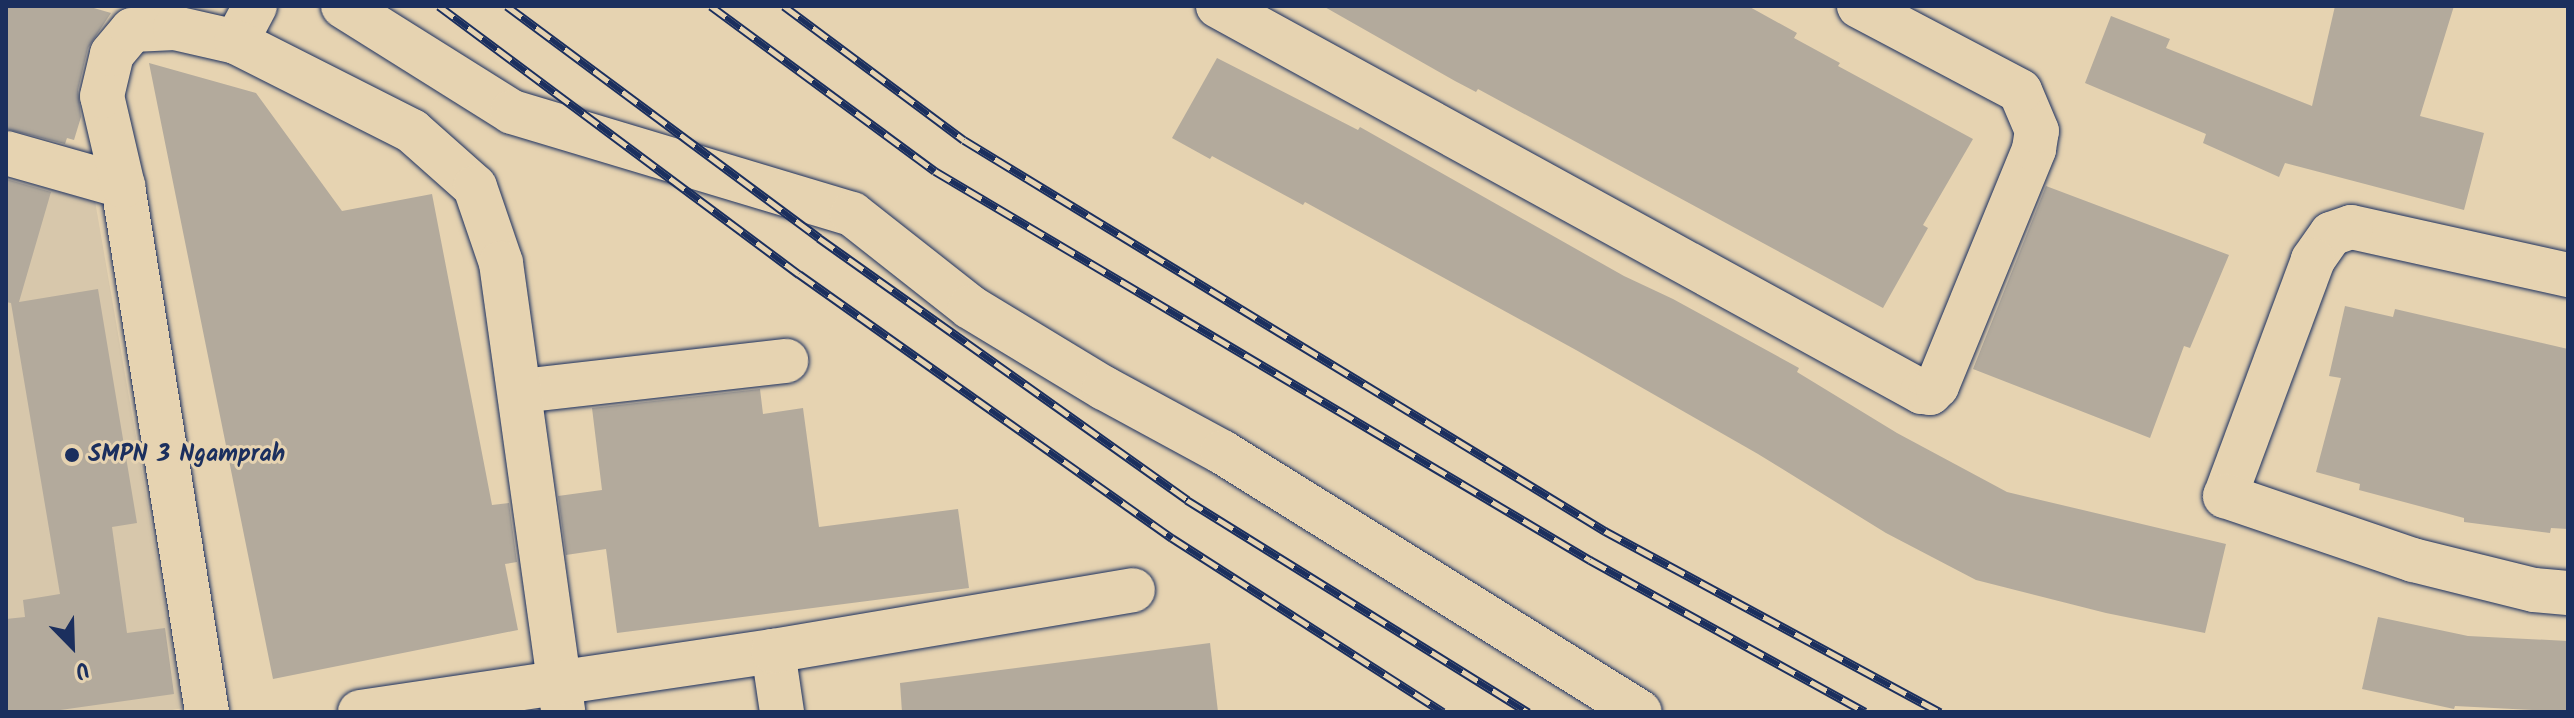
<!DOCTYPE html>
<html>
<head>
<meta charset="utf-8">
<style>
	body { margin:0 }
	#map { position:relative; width:2574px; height:718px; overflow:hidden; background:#e6d3b1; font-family:Kalam,sans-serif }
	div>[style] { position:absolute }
	.built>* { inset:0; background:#d7c7ab }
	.building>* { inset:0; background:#b3aa9c }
	.roads { filter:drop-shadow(0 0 2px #1b2f5e) drop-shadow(0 0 2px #1b2f5e) }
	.street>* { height:44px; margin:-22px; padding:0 22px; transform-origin:22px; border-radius:22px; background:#e6d3b1 }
	.rail>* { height:9px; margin-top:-4.5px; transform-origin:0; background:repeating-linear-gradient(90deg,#e6d3b1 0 18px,#1b2f5e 0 36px); box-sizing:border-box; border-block:2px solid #1b2f5e }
	.dots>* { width:22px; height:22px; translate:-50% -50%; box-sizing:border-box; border:4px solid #e6d3b1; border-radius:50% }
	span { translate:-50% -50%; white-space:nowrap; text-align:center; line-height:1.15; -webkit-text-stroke:6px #e6d3b1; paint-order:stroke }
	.poi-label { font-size:24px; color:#1b2f5e; font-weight:700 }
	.left { translate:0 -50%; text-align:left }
	.frame { position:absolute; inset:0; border:8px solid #1b2f5e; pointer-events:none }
	.north { position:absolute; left:32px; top:606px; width:80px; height:80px; -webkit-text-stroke:6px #e6d3b1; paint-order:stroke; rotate:157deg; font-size:22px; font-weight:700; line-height:32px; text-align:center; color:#1b2f5e }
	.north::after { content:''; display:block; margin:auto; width:28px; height:36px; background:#1b2f5e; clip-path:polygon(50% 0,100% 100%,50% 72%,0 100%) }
</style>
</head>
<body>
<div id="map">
	<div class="built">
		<i style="clip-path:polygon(6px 178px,95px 201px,183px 708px,161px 712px,6px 712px)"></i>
	</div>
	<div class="building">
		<i style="clip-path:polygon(6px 6px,87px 6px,111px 13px,88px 48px,78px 90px,81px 117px,74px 140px,67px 138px,65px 144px,6px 129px)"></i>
		<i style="clip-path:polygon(1323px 6px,1748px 6px,1797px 33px,1794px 38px,1840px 63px,1838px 66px,1973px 139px,1923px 225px,1928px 228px,1883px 308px,1478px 89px,1476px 92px,1455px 81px)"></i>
		<i style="clip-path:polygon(2335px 6px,2454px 6px,2420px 116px,2484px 133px,2464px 210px,2285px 163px,2279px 177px,2203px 143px,2206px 134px,2085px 83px,2111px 16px,2170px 39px,2166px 48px,2312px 106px)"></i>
		<i style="clip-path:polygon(1217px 58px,1358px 130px,1360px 127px,1624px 276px,1673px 299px,1799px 368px,1797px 372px,1897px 433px,2007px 492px,2226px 544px,2205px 633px,2106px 613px,1976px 580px,1886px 533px,1758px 454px,1576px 350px,1305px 202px,1303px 205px,1212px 156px,1210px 159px,1172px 138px)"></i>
		<i style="clip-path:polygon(149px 63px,256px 93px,342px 211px,432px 194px,492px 505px,509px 503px,517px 562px,505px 564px,518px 630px,273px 679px)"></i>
		<i style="clip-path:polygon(6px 179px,51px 192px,19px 302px,98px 289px,137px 523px,112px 527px,127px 633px,165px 628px,174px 694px,46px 712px,6px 712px,6px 619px,25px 617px,23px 600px,60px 594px,11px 303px,6px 302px)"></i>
		<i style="clip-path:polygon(2046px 186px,2229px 255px,2190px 348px,2184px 346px,2150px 438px,1973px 369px)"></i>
		<i style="clip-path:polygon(2345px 306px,2393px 317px,2395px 309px,2568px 349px,2568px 529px,2551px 528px,2550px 533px,2464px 522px,2464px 518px,2359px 490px,2360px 484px,2316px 472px,2341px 378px,2329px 376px)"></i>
		<i style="clip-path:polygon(760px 389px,763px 414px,803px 408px,819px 527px,958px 509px,969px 588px,617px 633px,606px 549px,566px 555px,558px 496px,602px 490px,592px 408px)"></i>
		<i style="clip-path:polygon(2378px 617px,2468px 636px,2568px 641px,2568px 712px,2455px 706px,2454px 709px,2362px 689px)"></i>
		<i style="clip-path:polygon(1210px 643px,1218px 712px,902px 712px,900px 683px)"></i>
	</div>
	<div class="roads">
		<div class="street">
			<i style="left:343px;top:6px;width:199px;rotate:32.1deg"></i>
			<i style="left:512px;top:112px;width:355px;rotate:16.7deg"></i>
			<i style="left:852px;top:214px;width:150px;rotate:38.2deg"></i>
			<i style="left:970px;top:307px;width:157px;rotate:31.2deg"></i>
			<i style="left:1104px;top:388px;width:134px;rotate:28.5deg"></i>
			<i style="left:1222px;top:452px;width:492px;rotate:31.9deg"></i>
			<i style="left:1218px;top:6px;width:803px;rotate:28.74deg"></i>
			<i style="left:1922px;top:392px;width:8px;rotate:7deg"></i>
			<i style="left:1930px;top:393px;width:10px;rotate:-45deg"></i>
			<i style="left:1937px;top:386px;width:256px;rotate:-67.7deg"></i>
			<i style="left:2034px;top:149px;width:18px;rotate:-81deg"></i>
			<i style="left:2037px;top:131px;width:43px;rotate:-113deg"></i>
			<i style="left:2020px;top:91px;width:182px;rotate:-152.2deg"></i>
			<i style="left:236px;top:42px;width:41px;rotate:-62.2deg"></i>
			<i style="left:6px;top:153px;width:122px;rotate:15.8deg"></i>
			<i style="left:2568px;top:275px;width:222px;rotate:-167.5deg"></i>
			<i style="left:2351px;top:227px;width:21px;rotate:161deg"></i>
			<i style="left:2331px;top:234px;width:32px;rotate:125deg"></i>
			<i style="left:2313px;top:260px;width:252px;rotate:110.4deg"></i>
			<i style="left:2225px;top:496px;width:199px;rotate:18.8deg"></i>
			<i style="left:2413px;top:560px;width:125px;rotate:13.9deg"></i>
			<i style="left:2534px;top:590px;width:34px;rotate:5deg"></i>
			<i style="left:521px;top:391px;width:267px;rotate:-6.5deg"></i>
			<i style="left:773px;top:651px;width:62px;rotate:81.6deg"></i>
			<i style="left:207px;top:712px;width:533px;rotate:-99.07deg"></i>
			<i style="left:123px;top:186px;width:92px;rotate:-103.1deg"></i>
			<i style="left:102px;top:96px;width:43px;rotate:-76.6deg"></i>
			<i style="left:112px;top:54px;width:31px;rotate:-50deg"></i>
			<i style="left:132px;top:30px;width:43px;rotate:-2.7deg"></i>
			<i style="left:175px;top:28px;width:63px;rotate:12.9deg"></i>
			<i style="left:236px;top:42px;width:197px;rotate:26.8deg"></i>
			<i style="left:412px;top:131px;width:84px;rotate:41.6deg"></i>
			<i style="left:475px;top:187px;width:80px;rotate:71.1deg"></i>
			<i style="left:501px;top:263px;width:453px;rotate:82.1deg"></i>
			<i style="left:360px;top:712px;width:417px;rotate:-8.4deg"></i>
			<i style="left:773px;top:651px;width:365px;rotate:-9.6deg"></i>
		</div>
	</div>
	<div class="rail">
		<i style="left:439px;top:6px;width:449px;rotate:36.7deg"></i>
		<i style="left:799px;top:274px;width:457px;rotate:35.3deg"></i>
		<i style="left:1172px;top:538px;width:322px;rotate:32.7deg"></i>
		<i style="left:507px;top:6px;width:389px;rotate:36.6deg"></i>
		<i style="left:819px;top:238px;width:452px;rotate:35.4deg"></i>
		<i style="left:1187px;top:500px;width:402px;rotate:31.9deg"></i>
		<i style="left:711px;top:6px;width:278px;rotate:36.4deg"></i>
		<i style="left:935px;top:171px;width:762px;rotate:30.71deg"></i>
		<i style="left:1590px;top:560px;width:314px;rotate:28.9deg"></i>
		<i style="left:784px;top:6px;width:224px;rotate:36.7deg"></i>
		<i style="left:964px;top:140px;width:751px;rotate:31.38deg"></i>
		<i style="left:1605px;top:531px;width:381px;rotate:28.4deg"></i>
	</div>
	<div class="dots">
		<i style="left:72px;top:455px;background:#1b2f5e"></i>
	</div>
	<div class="poi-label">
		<span class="left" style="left:88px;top:455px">SMPN 3 Ngamprah</span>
	</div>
	<div class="frame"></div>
	<div class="north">U</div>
</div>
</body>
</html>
